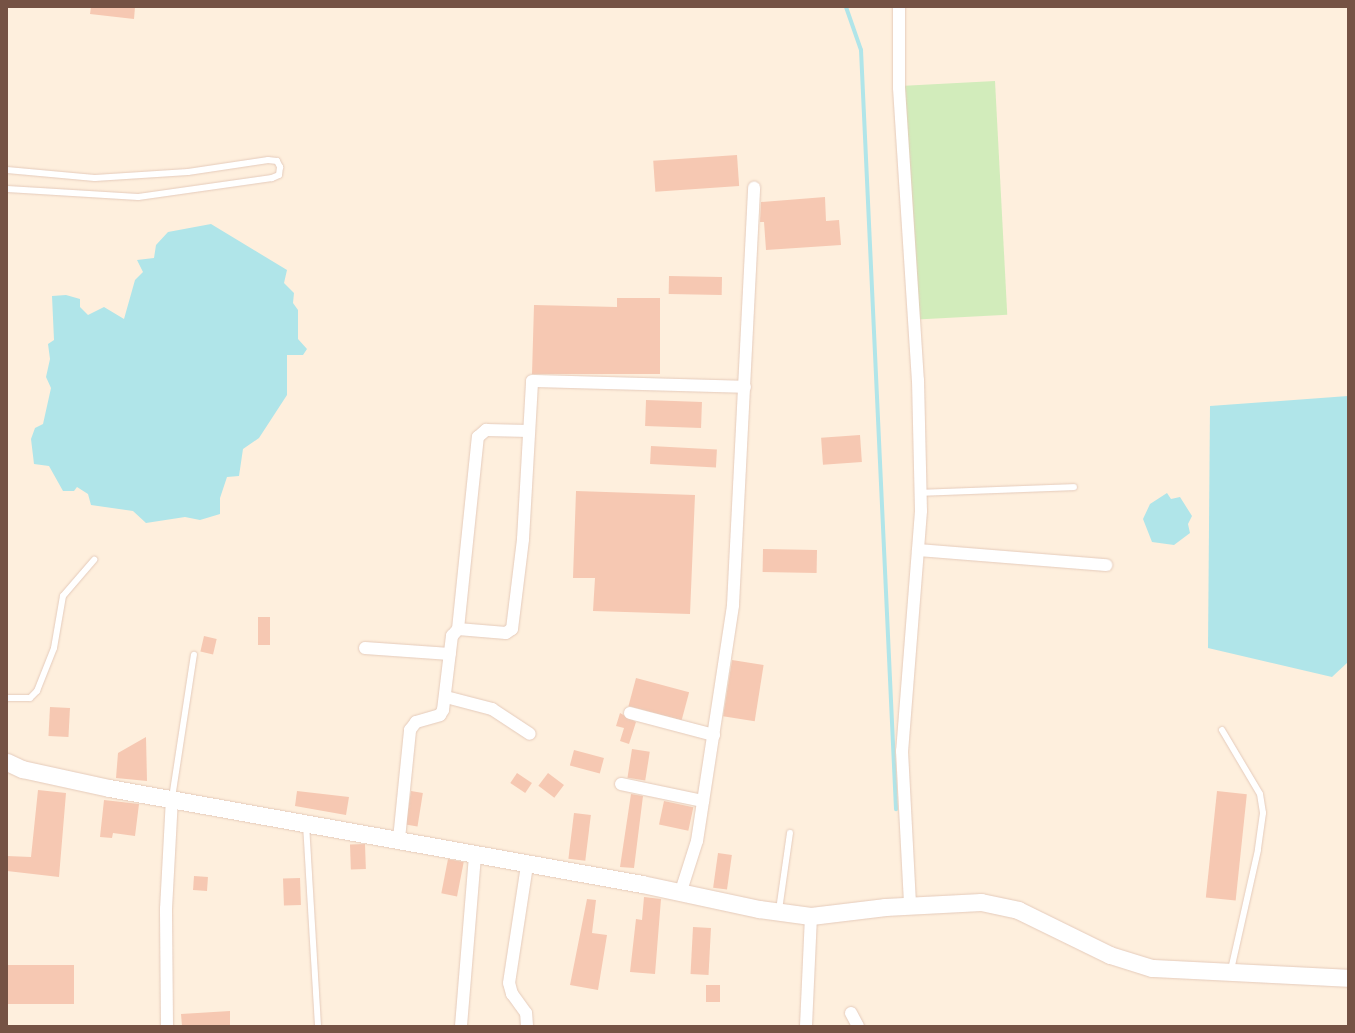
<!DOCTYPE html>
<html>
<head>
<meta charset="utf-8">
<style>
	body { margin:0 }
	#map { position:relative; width:1355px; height:1033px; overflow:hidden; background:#feefdd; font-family:Cabin,sans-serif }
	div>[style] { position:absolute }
	.green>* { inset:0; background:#d2ecbb; transform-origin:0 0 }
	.water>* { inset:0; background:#b0e5e9 }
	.stream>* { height:4px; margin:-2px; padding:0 2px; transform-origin:2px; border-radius:2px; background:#b0e5e9 }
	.building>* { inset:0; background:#f6c8b2; transform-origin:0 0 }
	.roads { filter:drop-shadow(0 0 1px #e5cbbb) drop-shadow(0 0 1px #e5cbbb) }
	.lane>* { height:6px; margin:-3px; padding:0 3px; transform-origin:3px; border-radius:3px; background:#fff }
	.street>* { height:12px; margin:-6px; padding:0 6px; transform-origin:6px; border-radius:6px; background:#fff }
	.secondary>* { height:17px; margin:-8.5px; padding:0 8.5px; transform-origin:8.5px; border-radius:8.5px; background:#fff }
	span { translate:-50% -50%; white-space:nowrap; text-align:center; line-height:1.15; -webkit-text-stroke:3.5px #fff3e5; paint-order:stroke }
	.frame { position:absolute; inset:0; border:8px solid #755244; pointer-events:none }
</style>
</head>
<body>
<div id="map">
	<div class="green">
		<i style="left:995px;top:81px;width:234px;height:95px;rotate:87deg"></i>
	</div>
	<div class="water">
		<i style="clip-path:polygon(211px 224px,287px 270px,284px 283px,294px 293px,293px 303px,298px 310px,298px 339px,307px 349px,303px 355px,287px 355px,287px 395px,259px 438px,243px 449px,239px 476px,227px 477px,220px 498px,220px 514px,200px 520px,185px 517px,146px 523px,133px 511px,91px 505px,88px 494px,77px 487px,74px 491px,63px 491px,49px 466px,34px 464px,31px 439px,35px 428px,43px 424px,51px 388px,46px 377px,50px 359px,48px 344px,54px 340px,52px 296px,66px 295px,80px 299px,80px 307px,88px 315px,104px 307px,124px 319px,135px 280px,143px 272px,137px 260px,154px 258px,156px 245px,168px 232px)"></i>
		<i style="clip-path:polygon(1348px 396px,1348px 662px,1332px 677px,1208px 648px,1210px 406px)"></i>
		<i style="clip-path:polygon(1167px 493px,1171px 499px,1180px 497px,1192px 516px,1188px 524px,1190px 533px,1174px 545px,1152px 542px,1143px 519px,1150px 504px)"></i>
	</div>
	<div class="stream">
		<i style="left:846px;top:7px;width:46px;rotate:70.8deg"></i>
		<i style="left:861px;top:50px;width:760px;rotate:87.36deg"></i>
	</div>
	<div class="building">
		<i style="clip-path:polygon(91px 7px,135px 7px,134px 19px,90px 14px)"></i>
		<i style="left:737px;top:155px;width:31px;height:84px;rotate:86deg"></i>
		<i style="clip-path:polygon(825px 197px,826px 221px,839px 220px,841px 245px,766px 250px,764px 222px,760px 222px,761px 202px)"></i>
		<i style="left:669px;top:276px;width:53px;height:18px;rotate:1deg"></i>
		<i style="clip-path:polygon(617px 298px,660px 298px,660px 374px,532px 374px,534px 305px,617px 307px)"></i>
		<i style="left:646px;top:400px;width:56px;height:26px;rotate:2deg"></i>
		<i style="left:860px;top:435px;width:27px;height:39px;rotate:86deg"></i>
		<i style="left:651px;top:446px;width:66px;height:18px;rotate:3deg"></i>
		<i style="clip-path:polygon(576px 491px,695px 495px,690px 614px,593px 611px,595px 578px,573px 578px)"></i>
		<i style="left:763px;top:549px;width:54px;height:23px;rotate:1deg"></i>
		<i style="left:258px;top:617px;width:12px;height:28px"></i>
		<i style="left:204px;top:636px;width:13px;height:16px;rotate:13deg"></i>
		<i style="left:732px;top:660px;width:32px;height:57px;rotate:9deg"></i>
		<i style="left:636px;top:678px;width:55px;height:29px;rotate:15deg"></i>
		<i style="left:50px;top:707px;width:20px;height:29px;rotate:3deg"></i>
		<i style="clip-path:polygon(620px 713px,636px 722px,629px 744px,620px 741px,624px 728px,616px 726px)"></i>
		<i style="clip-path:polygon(146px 737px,147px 781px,116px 778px,118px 753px)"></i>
		<i style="left:632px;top:749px;width:18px;height:29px;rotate:9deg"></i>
		<i style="left:574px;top:750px;width:31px;height:16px;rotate:15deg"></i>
		<i style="left:517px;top:773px;width:18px;height:12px;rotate:34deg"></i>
		<i style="left:548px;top:773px;width:20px;height:16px;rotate:37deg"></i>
		<i style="clip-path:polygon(38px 790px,66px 793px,59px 877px,7px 871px,7px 856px,31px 857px)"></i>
		<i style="clip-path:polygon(297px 791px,349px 797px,346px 815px,295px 806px)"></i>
		<i style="left:411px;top:791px;width:12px;height:34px;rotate:9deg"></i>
		<i style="left:1217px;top:791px;width:30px;height:107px;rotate:6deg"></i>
		<i style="clip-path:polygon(631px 794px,643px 796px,634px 868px,620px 867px)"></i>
		<i style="clip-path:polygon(104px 800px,139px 804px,135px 836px,113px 833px,112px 838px,100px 837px)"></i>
		<i style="left:664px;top:801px;width:30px;height:24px;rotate:12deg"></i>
		<i style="left:574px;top:813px;width:17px;height:46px;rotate:7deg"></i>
		<i style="left:365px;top:844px;width:25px;height:15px;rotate:88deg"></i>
		<i style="left:718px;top:853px;width:14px;height:35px;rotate:8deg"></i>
		<i style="left:448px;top:859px;width:16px;height:35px;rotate:11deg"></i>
		<i style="left:194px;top:876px;width:14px;height:14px;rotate:4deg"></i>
		<i style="left:300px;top:878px;width:27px;height:17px;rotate:88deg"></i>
		<i style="clip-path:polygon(644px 897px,661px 899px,655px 974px,630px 972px,636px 919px,642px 920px)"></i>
		<i style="clip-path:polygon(587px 899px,596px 900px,592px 933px,607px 935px,598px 990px,570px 985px)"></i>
		<i style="left:693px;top:927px;width:18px;height:47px;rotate:3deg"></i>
		<i style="left:7px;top:965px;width:67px;height:39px"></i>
		<i style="left:706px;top:985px;width:14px;height:17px"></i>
		<i style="clip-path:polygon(230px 1011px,230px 1026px,182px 1026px,181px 1014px)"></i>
	</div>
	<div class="roads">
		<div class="lane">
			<i style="left:7px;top:170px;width:88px;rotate:5.2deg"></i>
			<i style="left:95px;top:178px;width:93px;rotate:-3.7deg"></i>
			<i style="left:188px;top:172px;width:81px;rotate:-8.5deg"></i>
			<i style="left:268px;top:160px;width:9px;rotate:6deg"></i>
			<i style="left:277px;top:161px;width:7px;rotate:63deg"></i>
			<i style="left:280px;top:167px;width:8px;rotate:97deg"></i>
			<i style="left:279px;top:175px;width:8px;rotate:157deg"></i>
			<i style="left:272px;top:178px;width:135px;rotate:171.9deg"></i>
			<i style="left:138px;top:197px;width:131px;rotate:-176.5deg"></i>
			<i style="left:920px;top:493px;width:154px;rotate:-2.2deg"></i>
			<i style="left:7px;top:698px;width:23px"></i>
			<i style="left:30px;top:698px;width:10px;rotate:-45deg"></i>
			<i style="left:37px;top:691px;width:46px;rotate:-68.4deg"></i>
			<i style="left:54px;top:648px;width:53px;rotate:-80.2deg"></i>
			<i style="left:63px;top:596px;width:48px;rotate:-49.3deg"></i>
			<i style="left:1222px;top:730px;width:74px;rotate:59.3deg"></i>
			<i style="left:1260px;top:794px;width:19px;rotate:81deg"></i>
			<i style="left:1263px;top:813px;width:37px;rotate:98deg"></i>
			<i style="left:1258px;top:850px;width:123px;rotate:102.7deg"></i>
			<i style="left:172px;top:798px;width:145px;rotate:-81.3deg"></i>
			<i style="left:306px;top:824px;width:202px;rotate:86.6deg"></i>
			<i style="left:779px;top:910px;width:78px;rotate:-81.9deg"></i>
		</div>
		<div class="street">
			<i style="left:899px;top:7px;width:81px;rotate:90deg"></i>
			<i style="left:899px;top:88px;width:293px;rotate:86.3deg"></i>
			<i style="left:918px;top:380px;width:131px;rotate:88.7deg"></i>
			<i style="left:921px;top:511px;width:241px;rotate:94.5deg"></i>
			<i style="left:902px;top:751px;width:155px;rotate:87deg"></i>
			<i style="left:918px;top:550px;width:189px;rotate:4.6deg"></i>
			<i style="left:458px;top:629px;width:193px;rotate:-84.1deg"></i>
			<i style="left:478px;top:437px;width:11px;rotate:-41deg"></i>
			<i style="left:486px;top:430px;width:43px;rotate:1.3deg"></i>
			<i style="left:365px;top:648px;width:85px;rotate:4deg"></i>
			<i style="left:446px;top:697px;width:48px;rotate:14.6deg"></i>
			<i style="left:492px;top:709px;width:45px;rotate:33.3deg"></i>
			<i style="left:630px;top:713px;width:87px;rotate:14.7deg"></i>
			<i style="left:621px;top:784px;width:84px;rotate:11.7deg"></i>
			<i style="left:399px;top:839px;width:110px;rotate:-84.2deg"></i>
			<i style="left:410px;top:730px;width:10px;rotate:-53deg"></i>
			<i style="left:416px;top:722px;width:25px;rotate:-16deg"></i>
			<i style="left:440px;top:715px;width:6px;rotate:-59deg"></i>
			<i style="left:443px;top:710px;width:75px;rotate:-83.1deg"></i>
			<i style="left:452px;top:636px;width:9px;rotate:-49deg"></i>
			<i style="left:458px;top:629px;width:48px;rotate:4.8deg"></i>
			<i style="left:506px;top:633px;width:7px;rotate:-34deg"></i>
			<i style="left:512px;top:629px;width:91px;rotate:-83deg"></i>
			<i style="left:523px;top:539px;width:158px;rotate:-86.7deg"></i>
			<i style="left:532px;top:381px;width:213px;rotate:1.6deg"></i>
			<i style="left:681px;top:891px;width:52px;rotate:-72.3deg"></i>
			<i style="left:697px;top:841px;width:239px;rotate:-81.3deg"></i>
			<i style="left:733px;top:605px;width:418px;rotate:-87.1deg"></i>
			<i style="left:851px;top:1013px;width:15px;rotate:62deg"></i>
			<i style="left:167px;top:1026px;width:117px;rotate:-90.5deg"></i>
			<i style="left:166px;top:909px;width:111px;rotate:-86.9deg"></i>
			<i style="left:461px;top:1026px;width:173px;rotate:-85.3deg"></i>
			<i style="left:527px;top:1026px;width:13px;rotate:-94deg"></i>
			<i style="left:526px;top:1013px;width:24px;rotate:-126deg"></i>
			<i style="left:512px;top:994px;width:11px;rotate:-105deg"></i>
			<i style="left:509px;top:983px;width:119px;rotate:-81.3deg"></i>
			<i style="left:806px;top:1026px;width:110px;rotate:-87.4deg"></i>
		</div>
		<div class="secondary">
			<i style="left:7px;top:762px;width:17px;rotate:25deg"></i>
			<i style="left:22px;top:769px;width:89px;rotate:12.3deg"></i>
			<i style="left:109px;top:788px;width:542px;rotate:10.21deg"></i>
			<i style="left:642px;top:884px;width:120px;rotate:12.1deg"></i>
			<i style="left:759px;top:909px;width:52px;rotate:7.7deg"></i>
			<i style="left:811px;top:916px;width:75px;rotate:-6.9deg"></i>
			<i style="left:885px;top:907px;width:96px;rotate:-3deg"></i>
			<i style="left:981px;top:902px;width:38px;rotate:12deg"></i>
			<i style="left:1018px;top:910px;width:102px;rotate:26.1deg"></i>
			<i style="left:1110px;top:955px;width:44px;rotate:17.2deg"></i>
			<i style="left:1152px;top:968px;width:196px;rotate:2.9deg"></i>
		</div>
	</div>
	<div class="frame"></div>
</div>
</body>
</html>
